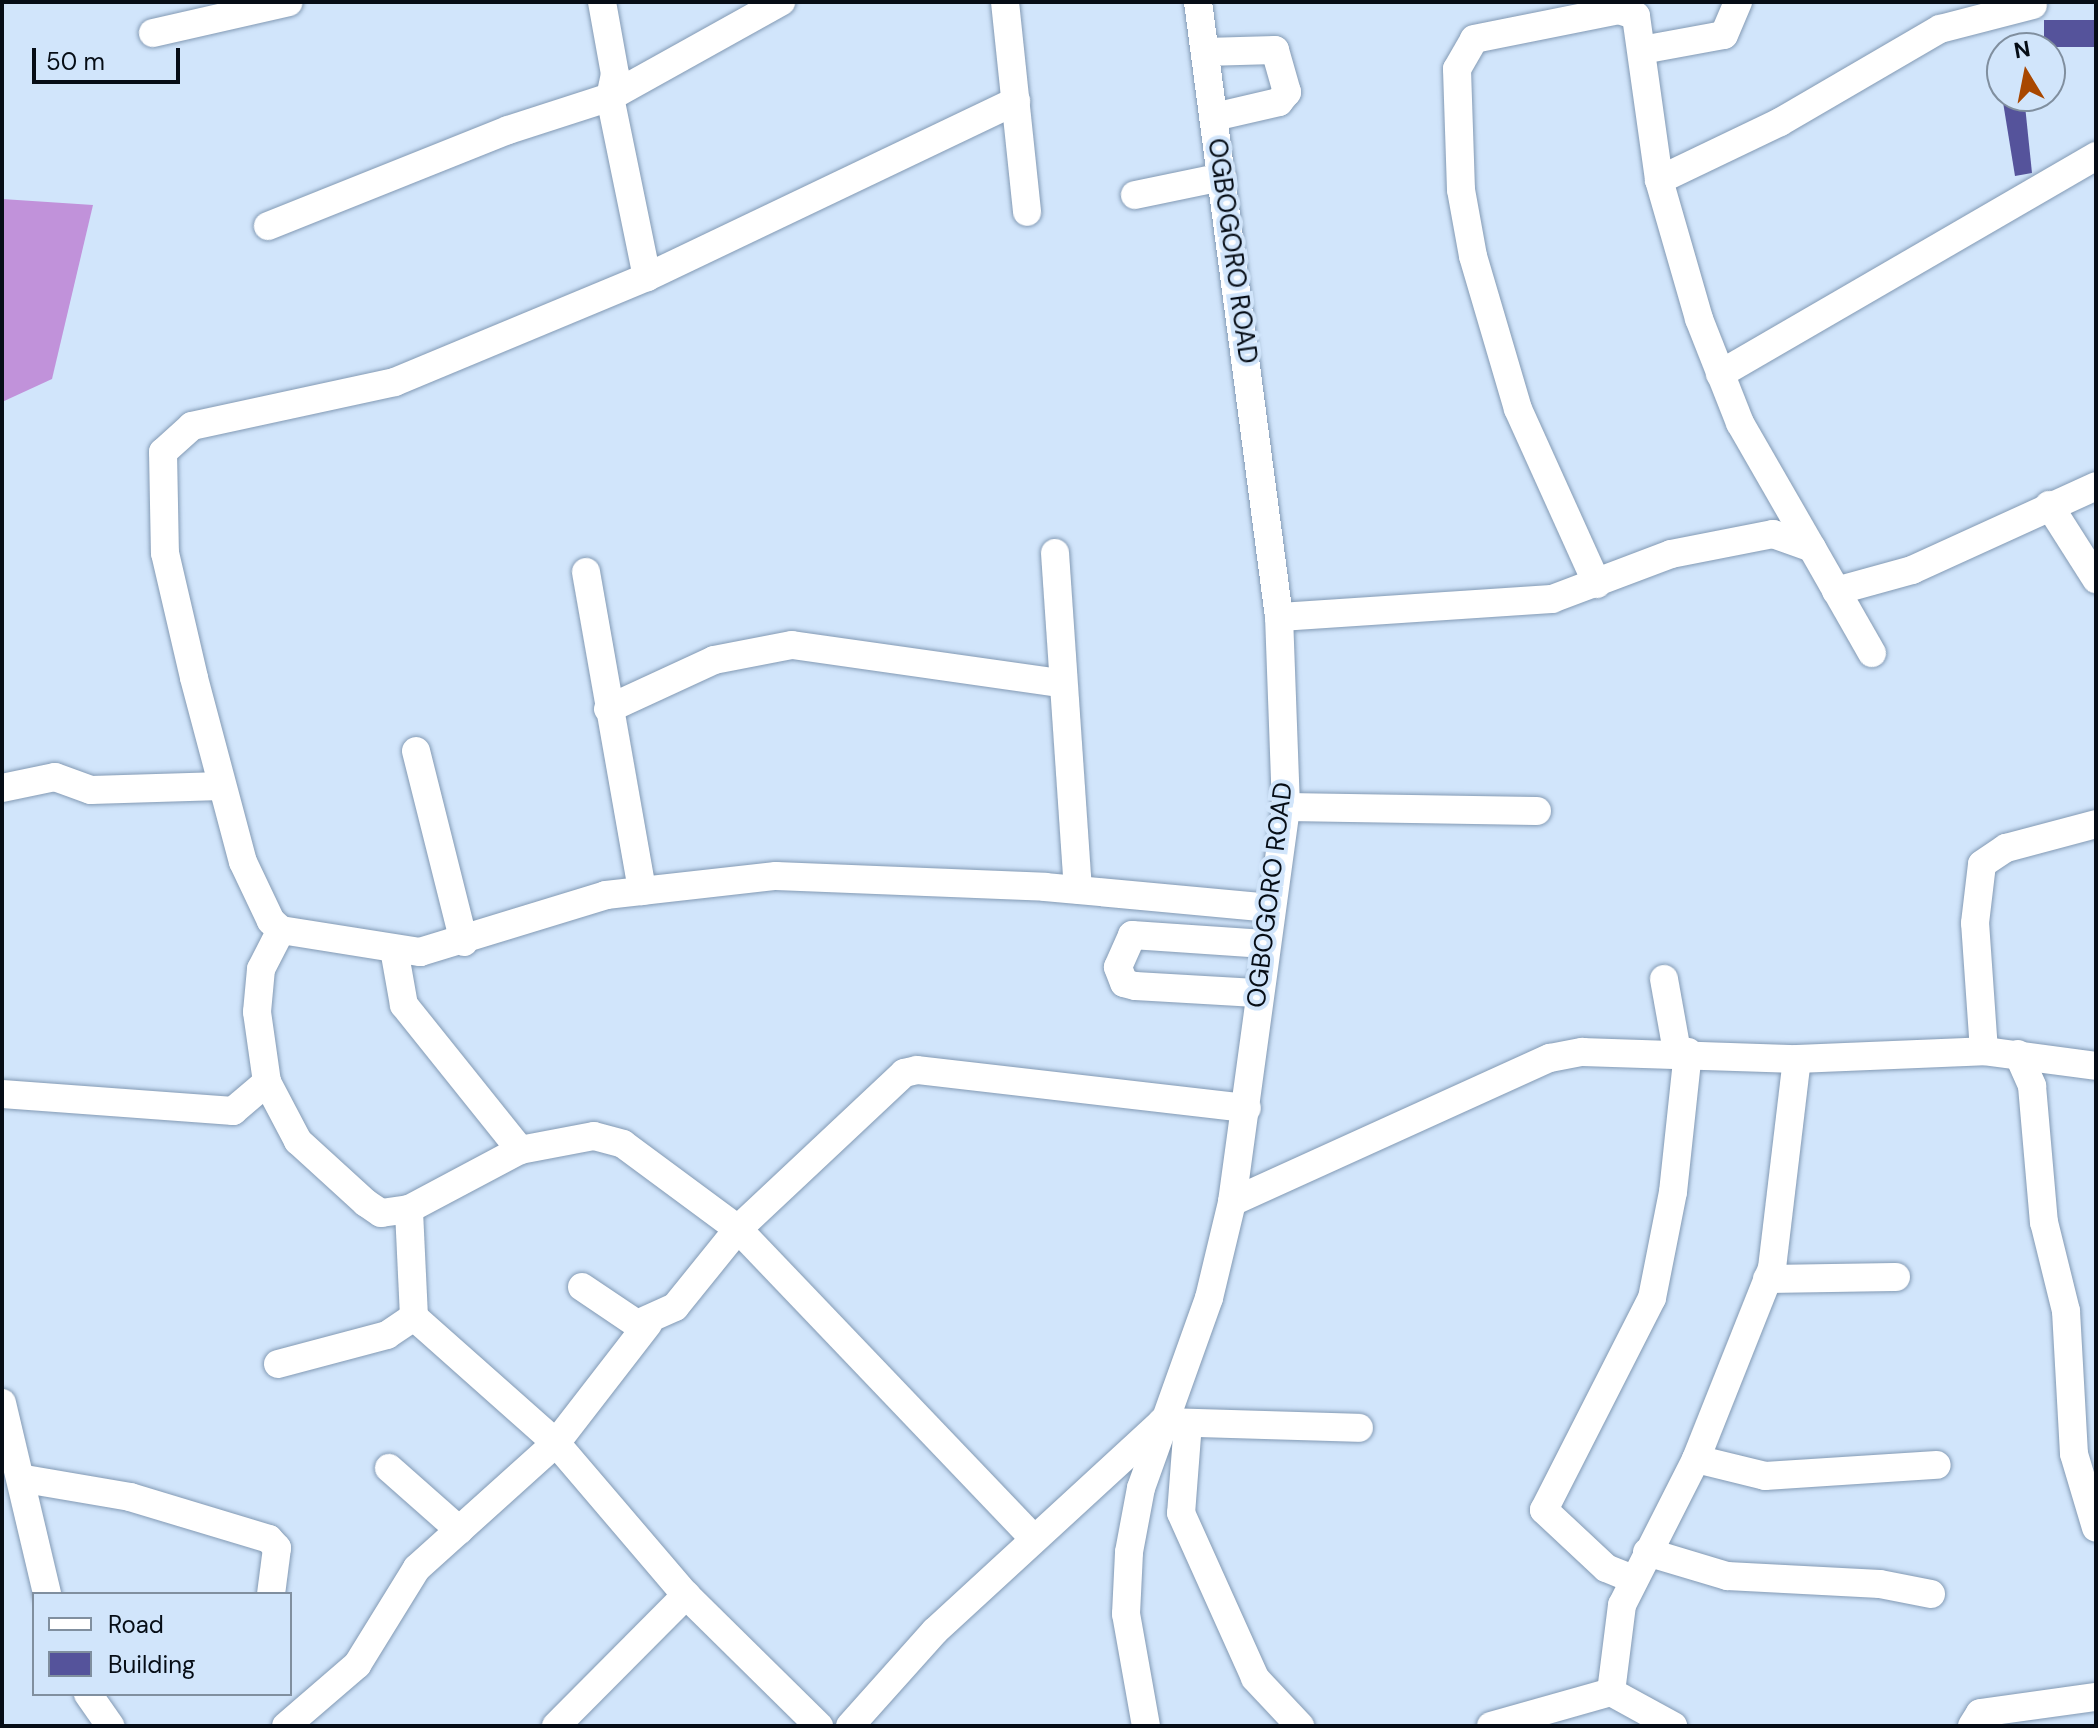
<!DOCTYPE html>
<html>
<head>
<meta charset="utf-8">
<style>
	body { margin:0 }
	#map { position:relative; width:2098px; height:1728px; overflow:hidden; background:#d1e5fb; font-family:"DM Sans",sans-serif }
	div>[style] { position:absolute }
	.forest>* { inset:0; background:#c192da }
	.building>* { inset:0; background:#55539b; transform-origin:0 0 }
	.roads { filter:drop-shadow(0 0 2px #839ab4) drop-shadow(0 0 2px #839ab4) }
	.minor>* { height:28px; margin:-14px; padding:0 14px; transform-origin:14px; border-radius:14px; background:#fff }
	span { translate:-50% -50%; white-space:nowrap; text-align:center; line-height:1.15; -webkit-text-stroke:8px #d1e5fb; paint-order:stroke }
	.street-label { font-size:26px; color:#060d16 }
	.frame { position:absolute; inset:0; border:4px solid #060d16; pointer-events:none }
	.legend { position:absolute; left:32px; top:1592px; width:260px; height:104px; box-sizing:border-box; background:#d1e5fb; border:2px solid #808f9f; margin:0; padding:10px 14px; list-style:none; font-size:24px; color:#060d16 }
	.legend li { display:flex; align-items:center; gap:16px; height:40px }
	.legend b { width:40px; border:2px solid #808f9f }
	.north { position:absolute; left:1986px; top:32px; width:80px; height:80px; box-sizing:border-box; background:#d1e5fb; border:2px solid #808f9f; border-radius:50%; rotate:350deg; font-size:22px; font-weight:700; line-height:32px; text-align:center; color:#060d16 }
	.north::after { content:''; display:block; margin:auto; width:28px; height:36px; background:#a84700; clip-path:polygon(50% 0,100% 100%,50% 72%,0 100%) }
	.scale { position:absolute; left:32px; top:48px; width:148px; height:36px; box-sizing:border-box; border:4px solid #060d16; border-top:0; padding-left:10px; font-size:24px; line-height:28px; white-space:nowrap; color:#060d16; -webkit-text-stroke:6px #d1e5fb; paint-order:stroke }
</style>
</head>
<body>
<div id="map">
	<div class="forest">
		<i style="clip-path:polygon(2px 199px,93px 205px,52px 379px,2px 402px)"></i>
	</div>
	<div class="building">
		<i style="left:2096px;top:20px;width:27px;height:52px;rotate:90deg"></i>
		<i style="clip-path:polygon(2002px 96px,2024px 96px,2032px 173px,2015px 176px)"></i>
	</div>
	<div class="roads">
		<div class="minor">
			<i style="left:602px;top:2px;width:73px;rotate:79.8deg"></i>
			<i style="left:615px;top:74px;width:24px;rotate:102deg"></i>
			<i style="left:610px;top:97px;width:184px;rotate:78.4deg"></i>
			<i style="left:647px;top:277px;width:409px;rotate:-25.5deg"></i>
			<i style="left:1005px;top:2px;width:211px;rotate:84deg"></i>
			<i style="left:153px;top:33px;width:139px;rotate:-12.8deg"></i>
			<i style="left:1642px;top:50px;width:83px;rotate:-10.4deg"></i>
			<i style="left:1724px;top:35px;width:36px;rotate:-67deg"></i>
			<i style="left:1205px;top:52px;width:70px;rotate:-1.6deg"></i>
			<i style="left:1275px;top:50px;width:44px;rotate:74.1deg"></i>
			<i style="left:1287px;top:92px;width:13px;rotate:129deg"></i>
			<i style="left:1279px;top:102px;width:67px;rotate:167deg"></i>
			<i style="left:1659px;top:180px;width:134px;rotate:-25.6deg"></i>
			<i style="left:1780px;top:122px;width:185px;rotate:-30.2deg"></i>
			<i style="left:1940px;top:29px;width:96px;rotate:-14.5deg"></i>
			<i style="left:1135px;top:195px;width:89px;rotate:-11.7deg"></i>
			<i style="left:268px;top:226px;width:258px;rotate:-21.8deg"></i>
			<i style="left:508px;top:130px;width:107px;rotate:-17.9deg"></i>
			<i style="left:610px;top:97px;width:196px;rotate:-29.1deg"></i>
			<i style="left:647px;top:277px;width:273px;rotate:157.4deg"></i>
			<i style="left:395px;top:382px;width:208px;rotate:167.8deg"></i>
			<i style="left:192px;top:426px;width:39px;rotate:138deg"></i>
			<i style="left:163px;top:452px;width:101px;rotate:88.9deg"></i>
			<i style="left:165px;top:553px;width:128px;rotate:76.9deg"></i>
			<i style="left:194px;top:678px;width:190px;rotate:75.1deg"></i>
			<i style="left:243px;top:862px;width:65px;rotate:64.6deg"></i>
			<i style="left:271px;top:921px;width:13px;rotate:42deg"></i>
			<i style="left:281px;top:930px;width:141px;rotate:9deg"></i>
			<i style="left:420px;top:952px;width:195px;rotate:-17deg"></i>
			<i style="left:606px;top:895px;width:171px;rotate:-6.4deg"></i>
			<i style="left:776px;top:876px;width:269px;rotate:2.3deg"></i>
			<i style="left:1045px;top:887px;width:227px;rotate:5.3deg"></i>
			<i style="left:1720px;top:374px;width:435px;rotate:-30.1deg"></i>
			<i style="left:2049px;top:505px;width:88px;rotate:57.6deg"></i>
			<i style="left:1055px;top:553px;width:337px;rotate:86.1deg"></i>
			<i style="left:586px;top:572px;width:324px;rotate:80deg"></i>
			<i style="left:1597px;top:584px;width:192px;rotate:-114.3deg"></i>
			<i style="left:1518px;top:409px;width:159px;rotate:-106.4deg"></i>
			<i style="left:1473px;top:256px;width:67px;rotate:-100.3deg"></i>
			<i style="left:1461px;top:190px;width:121px;rotate:-91.9deg"></i>
			<i style="left:1457px;top:69px;width:34px;rotate:-60deg"></i>
			<i style="left:1474px;top:39px;width:148px;rotate:-11.3deg"></i>
			<i style="left:1619px;top:10px;width:18px;rotate:19deg"></i>
			<i style="left:1636px;top:16px;width:166px;rotate:82deg"></i>
			<i style="left:1659px;top:180px;width:145px;rotate:73.9deg"></i>
			<i style="left:1699px;top:319px;width:112px;rotate:68.5deg"></i>
			<i style="left:1740px;top:423px;width:144px;rotate:60.1deg"></i>
			<i style="left:1836px;top:591px;width:79px;rotate:-15.4deg"></i>
			<i style="left:1912px;top:570px;width:202px;rotate:-24.5deg"></i>
			<i style="left:1279px;top:617px;width:274px;rotate:-3.8deg"></i>
			<i style="left:1552px;top:599px;width:127px;rotate:-20.7deg"></i>
			<i style="left:1671px;top:554px;width:104px;rotate:-11.1deg"></i>
			<i style="left:1773px;top:534px;width:41px;rotate:19.7deg"></i>
			<i style="left:1812px;top:548px;width:121px;rotate:60.3deg"></i>
			<i style="left:608px;top:709px;width:117px;rotate:-24.8deg"></i>
			<i style="left:714px;top:660px;width:79px;rotate:-10.9deg"></i>
			<i style="left:792px;top:645px;width:271px;rotate:8.1deg"></i>
			<i style="left:416px;top:751px;width:197px;rotate:75.9deg"></i>
			<i style="left:2px;top:788px;width:54px;rotate:-11.7deg"></i>
			<i style="left:55px;top:777px;width:38px;rotate:20deg"></i>
			<i style="left:91px;top:790px;width:131px;rotate:-1.7deg"></i>
			<i style="left:1286px;top:807px;width:251px;rotate:0.9deg"></i>
			<i style="left:281px;top:930px;width:44px;rotate:117.1deg"></i>
			<i style="left:261px;top:969px;width:43px;rotate:95.3deg"></i>
			<i style="left:257px;top:1012px;width:71px;rotate:81.9deg"></i>
			<i style="left:267px;top:1082px;width:67px;rotate:62.3deg"></i>
			<i style="left:298px;top:1141px;width:92px;rotate:42.4deg"></i>
			<i style="left:366px;top:1203px;width:18px;rotate:34deg"></i>
			<i style="left:381px;top:1213px;width:28px;rotate:-8deg"></i>
			<i style="left:409px;top:1209px;width:126px;rotate:-28deg"></i>
			<i style="left:520px;top:1150px;width:75px;rotate:-10.7deg"></i>
			<i style="left:594px;top:1136px;width:30px;rotate:15deg"></i>
			<i style="left:623px;top:1144px;width:143px;rotate:36.5deg"></i>
			<i style="left:738px;top:1229px;width:427px;rotate:46.3deg"></i>
			<i style="left:394px;top:949px;width:57px;rotate:79.9deg"></i>
			<i style="left:404px;top:1005px;width:186px;rotate:51.3deg"></i>
			<i style="left:1664px;top:979px;width:73px;rotate:79.8deg"></i>
			<i style="left:1256px;top:993px;width:121px;rotate:-176.7deg"></i>
			<i style="left:1135px;top:986px;width:11px;rotate:-165deg"></i>
			<i style="left:1124px;top:983px;width:17px;rotate:-111deg"></i>
			<i style="left:1118px;top:967px;width:35px;rotate:-66deg"></i>
			<i style="left:1132px;top:935px;width:133px;rotate:3.9deg"></i>
			<i style="left:1984px;top:1051px;width:128px;rotate:-94deg"></i>
			<i style="left:1975px;top:923px;width:59px;rotate:-83.2deg"></i>
			<i style="left:1982px;top:864px;width:29px;rotate:-34deg"></i>
			<i style="left:2006px;top:848px;width:93px;rotate:-14.9deg"></i>
			<i style="left:2018px;top:1054px;width:35px;rotate:66deg"></i>
			<i style="left:2032px;top:1086px;width:137px;rotate:85deg"></i>
			<i style="left:2044px;top:1222px;width:92px;rotate:76.1deg"></i>
			<i style="left:2066px;top:1311px;width:143px;rotate:86.8deg"></i>
			<i style="left:2074px;top:1454px;width:77px;rotate:73.4deg"></i>
			<i style="left:2px;top:1094px;width:232px;rotate:4.2deg"></i>
			<i style="left:233px;top:1111px;width:45px;rotate:-40.5deg"></i>
			<i style="left:1232px;top:1202px;width:349px;rotate:-24.4deg"></i>
			<i style="left:1550px;top:1058px;width:33px;rotate:-11deg"></i>
			<i style="left:1582px;top:1052px;width:215px;rotate:1.9deg"></i>
			<i style="left:1797px;top:1059px;width:187px;rotate:-2.4deg"></i>
			<i style="left:1984px;top:1051px;width:113px;rotate:7.6deg"></i>
			<i style="left:1767px;top:1279px;width:129px;rotate:-0.9deg"></i>
			<i style="left:582px;top:1287px;width:66px;rotate:33.9deg"></i>
			<i style="left:637px;top:1324px;width:42px;rotate:-24.1deg"></i>
			<i style="left:675px;top:1307px;width:100px;rotate:-51.1deg"></i>
			<i style="left:738px;top:1229px;width:228px;rotate:-43.2deg"></i>
			<i style="left:904px;top:1073px;width:13px;rotate:-13deg"></i>
			<i style="left:917px;top:1070px;width:332px;rotate:6.6deg"></i>
			<i style="left:648px;top:1324px;width:150px;rotate:127.7deg"></i>
			<i style="left:556px;top:1443px;width:200px;rotate:49.5deg"></i>
			<i style="left:686px;top:1595px;width:187px;rotate:44.6deg"></i>
			<i style="left:278px;top:1364px;width:113px;rotate:-14.9deg"></i>
			<i style="left:387px;top:1335px;width:32px;rotate:-34deg"></i>
			<i style="left:414px;top:1317px;width:108px;rotate:-92.7deg"></i>
			<i style="left:2px;top:1403px;width:196px;rotate:76.7deg"></i>
			<i style="left:1188px;top:1423px;width:90px;rotate:94.4deg"></i>
			<i style="left:1181px;top:1513px;width:181px;rotate:65.8deg"></i>
			<i style="left:1255px;top:1678px;width:66px;rotate:46.8deg"></i>
			<i style="left:1696px;top:1459px;width:71px;rotate:13.8deg"></i>
			<i style="left:1765px;top:1476px;width:172px;rotate:-3.7deg"></i>
			<i style="left:389px;top:1468px;width:94px;rotate:41.5deg"></i>
			<i style="left:25px;top:1479px;width:107px;rotate:9.7deg"></i>
			<i style="left:130px;top:1497px;width:145px;rotate:16.8deg"></i>
			<i style="left:269px;top:1539px;width:12px;rotate:48deg"></i>
			<i style="left:277px;top:1548px;width:46px;rotate:97.4deg"></i>
			<i style="left:1647px;top:1552px;width:84px;rotate:16.7deg"></i>
			<i style="left:1727px;top:1576px;width:153px;rotate:3deg"></i>
			<i style="left:1880px;top:1584px;width:52px;rotate:11.1deg"></i>
			<i style="left:1633px;top:1579px;width:29px;rotate:-158deg"></i>
			<i style="left:1606px;top:1568px;width:85px;rotate:-136.9deg"></i>
			<i style="left:1544px;top:1510px;width:238px;rotate:-63deg"></i>
			<i style="left:1652px;top:1298px;width:108px;rotate:-78.8deg"></i>
			<i style="left:1673px;top:1192px;width:141px;rotate:-83.9deg"></i>
			<i style="left:1611px;top:1692px;width:88px;rotate:-82.8deg"></i>
			<i style="left:1622px;top:1605px;width:164px;rotate:-63.1deg"></i>
			<i style="left:1696px;top:1459px;width:206px;rotate:-68.3deg"></i>
			<i style="left:1772px;top:1268px;width:210px;rotate:-83.2deg"></i>
			<i style="left:1611px;top:1692px;width:71px;rotate:28.7deg"></i>
			<i style="left:88px;top:1694px;width:39px;rotate:55deg"></i>
			<i style="left:286px;top:1726px;width:94px;rotate:-40.7deg"></i>
			<i style="left:357px;top:1665px;width:114px;rotate:-58.3deg"></i>
			<i style="left:417px;top:1568px;width:187px;rotate:-42deg"></i>
			<i style="left:556px;top:1443px;width:190px;rotate:-138.4deg"></i>
			<i style="left:556px;top:1726px;width:185px;rotate:-45.2deg"></i>
			<i style="left:850px;top:1726px;width:127px;rotate:-48.2deg"></i>
			<i style="left:935px;top:1631px;width:309px;rotate:-42.6deg"></i>
			<i style="left:1162px;top:1422px;width:197px;rotate:1.7deg"></i>
			<i style="left:1146px;top:1726px;width:114px;rotate:-100.1deg"></i>
			<i style="left:1126px;top:1614px;width:62px;rotate:-87.2deg"></i>
			<i style="left:1129px;top:1552px;width:65px;rotate:-79.4deg"></i>
			<i style="left:1141px;top:1488px;width:202px;rotate:-70.3deg"></i>
			<i style="left:1209px;top:1298px;width:99px;rotate:-76.5deg"></i>
			<i style="left:1232px;top:1202px;width:399px;rotate:-82.2deg"></i>
			<i style="left:1286px;top:807px;width:190px;rotate:-92.1deg"></i>
			<i style="left:1279px;top:617px;width:620px;rotate:-97.5deg"></i>
			<i style="left:1491px;top:1726px;width:125px;rotate:-15.8deg"></i>
			<i style="left:1972px;top:1726px;width:15px;rotate:-58deg"></i>
			<i style="left:1980px;top:1713px;width:117px;rotate:-7.9deg"></i>
		</div>
	</div>
	<div class="street-label">
		<span style="left:1232px;top:251px;rotate:82deg">OGBOGORO ROAD</span>
		<span style="left:1270px;top:895px;rotate:-83deg">OGBOGORO ROAD</span>
	</div>
	<div class="frame"></div>
	<ul class="legend">
	<li><b style="height:10px;background:#fff"></b>Road</li>
	<li><b style="height:22px;background:#55539b"></b>Building</li>
	</ul>
	<div class="north">N</div>
	<div class="scale">50 m</div>
</div>
</body>
</html>
